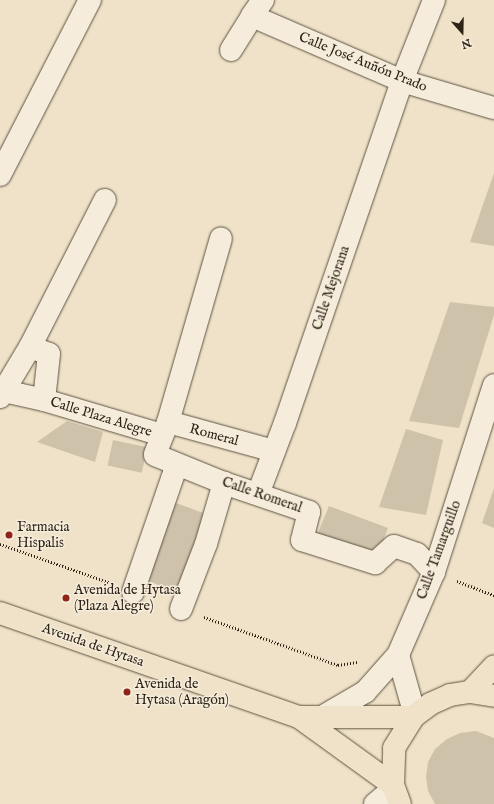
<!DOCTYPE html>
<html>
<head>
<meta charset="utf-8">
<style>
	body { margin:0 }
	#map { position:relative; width:494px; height:804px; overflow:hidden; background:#efe2c8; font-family:"IM FELL English",serif }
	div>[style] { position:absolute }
	.green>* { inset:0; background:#cec2aa; transform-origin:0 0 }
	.path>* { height:2.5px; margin-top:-1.25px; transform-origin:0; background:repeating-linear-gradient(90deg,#2d2316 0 1px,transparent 0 3px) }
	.roads { filter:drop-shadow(0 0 1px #5e5342) drop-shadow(0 0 1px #5e5342) }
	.minor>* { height:22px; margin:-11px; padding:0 11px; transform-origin:11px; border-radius:11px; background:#f5ecdb }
	.major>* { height:22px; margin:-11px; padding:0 11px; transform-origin:11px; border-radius:11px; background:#efe2c8 }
	.dots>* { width:11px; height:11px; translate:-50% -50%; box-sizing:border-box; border:2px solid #f5ecdb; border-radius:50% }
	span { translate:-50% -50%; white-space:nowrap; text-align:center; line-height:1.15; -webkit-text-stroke:3px #f5ecdb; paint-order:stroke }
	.street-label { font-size:14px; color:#2d2316 }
	.poi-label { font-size:14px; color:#2d2316 }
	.left { translate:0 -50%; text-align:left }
	.north { position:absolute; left:442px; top:12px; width:40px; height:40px; -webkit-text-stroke:3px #f5ecdb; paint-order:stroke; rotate:160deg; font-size:11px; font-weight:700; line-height:16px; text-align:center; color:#2d2316 }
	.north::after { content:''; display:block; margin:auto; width:14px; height:18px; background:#2d2316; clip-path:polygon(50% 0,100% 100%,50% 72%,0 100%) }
</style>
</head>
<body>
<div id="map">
	<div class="green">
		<i style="clip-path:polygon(494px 173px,494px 246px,470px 242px)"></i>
		<i style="clip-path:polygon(450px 302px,494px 307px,494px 315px,459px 428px,409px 421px)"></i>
		<i style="clip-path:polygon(67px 421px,103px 432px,95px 462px,37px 442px)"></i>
		<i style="clip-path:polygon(406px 429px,443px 440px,426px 515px,379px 507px)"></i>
		<i style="left:113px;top:440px;width:35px;height:26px;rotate:12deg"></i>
		<i style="clip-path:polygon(494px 488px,494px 528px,482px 523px)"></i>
		<i style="left:165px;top:499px;width:48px;height:83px;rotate:20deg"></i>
		<i style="clip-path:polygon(329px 506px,388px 528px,376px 558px,315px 540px)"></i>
		<i style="clip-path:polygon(476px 731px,494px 738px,494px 804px,435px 804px,428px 791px,426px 777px,428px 762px,435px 749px,447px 739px,460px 733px)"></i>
	</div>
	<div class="path">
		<i style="left:0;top:544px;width:118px;rotate:19.4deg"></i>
		<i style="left:457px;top:581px;width:40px;rotate:21deg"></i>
		<i style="left:204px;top:617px;width:142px;rotate:19.7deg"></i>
		<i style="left:338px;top:665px;width:20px;rotate:-9deg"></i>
	</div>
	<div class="roads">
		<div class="minor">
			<i style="left:263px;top:0;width:19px;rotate:125deg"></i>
			<i style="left:252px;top:16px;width:163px;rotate:23.4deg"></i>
			<i style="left:402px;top:81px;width:96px;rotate:16.4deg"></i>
			<i style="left:231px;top:50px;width:40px;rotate:-58deg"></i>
			<i style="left:0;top:175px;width:197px;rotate:-62.8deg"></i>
			<i style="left:30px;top:347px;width:20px;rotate:20deg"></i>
			<i style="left:49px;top:354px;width:46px;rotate:96.2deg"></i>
			<i style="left:44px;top:400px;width:123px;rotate:16.5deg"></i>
			<i style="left:4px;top:391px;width:41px;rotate:12.7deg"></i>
			<i style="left:0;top:397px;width:58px;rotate:-59deg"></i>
			<i style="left:30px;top:347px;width:165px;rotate:-63deg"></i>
			<i style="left:168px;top:422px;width:191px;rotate:-73.9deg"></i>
			<i style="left:274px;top:451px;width:110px;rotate:-164.7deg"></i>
			<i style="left:168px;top:422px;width:35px;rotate:112deg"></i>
			<i style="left:155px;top:455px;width:74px;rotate:22.1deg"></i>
			<i style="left:224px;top:483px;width:90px;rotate:18.8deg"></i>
			<i style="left:309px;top:512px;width:29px;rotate:104deg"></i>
			<i style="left:302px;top:540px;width:77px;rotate:17.5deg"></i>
			<i style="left:375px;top:563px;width:25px;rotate:-42deg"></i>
			<i style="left:394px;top:546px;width:24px;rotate:19deg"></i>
			<i style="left:417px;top:554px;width:25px;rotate:47deg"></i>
			<i style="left:258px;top:494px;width:76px;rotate:-69.2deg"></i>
			<i style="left:285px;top:423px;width:361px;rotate:-71.1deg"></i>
			<i style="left:402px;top:81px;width:87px;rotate:-68.4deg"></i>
			<i style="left:133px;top:592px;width:135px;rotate:-71deg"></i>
			<i style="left:181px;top:609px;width:70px;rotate:-69deg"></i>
			<i style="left:206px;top:544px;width:64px;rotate:-73.6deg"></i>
			<i style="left:398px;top:655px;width:62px;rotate:74.2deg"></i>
			<i style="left:322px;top:717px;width:50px;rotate:-30.2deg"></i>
			<i style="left:365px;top:692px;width:50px;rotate:-48.3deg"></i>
			<i style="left:398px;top:655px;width:90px;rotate:-66.6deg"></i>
			<i style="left:434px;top:572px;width:196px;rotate:-72.2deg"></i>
			<i style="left:375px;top:804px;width:23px;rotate:-40deg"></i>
		</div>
		<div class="major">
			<i style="left:0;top:613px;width:317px;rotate:19.2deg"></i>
			<i style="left:299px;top:717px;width:114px"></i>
			<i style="left:470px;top:692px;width:35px;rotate:-47deg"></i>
			<i style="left:299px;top:717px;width:116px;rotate:35.9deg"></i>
			<i style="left:400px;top:804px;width:20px;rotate:-110deg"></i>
			<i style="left:393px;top:785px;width:37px;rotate:-88deg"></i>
			<i style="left:394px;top:748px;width:36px;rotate:-58deg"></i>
			<i style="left:413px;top:717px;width:21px;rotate:-37deg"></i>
			<i style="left:430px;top:704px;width:22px;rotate:-24deg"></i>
			<i style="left:450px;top:695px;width:20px;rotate:-9deg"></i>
			<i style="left:470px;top:692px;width:24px;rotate:9deg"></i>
		</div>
	</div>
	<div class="dots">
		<i style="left:9px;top:535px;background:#8f2418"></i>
		<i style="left:66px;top:598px;background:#8f2418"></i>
		<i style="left:127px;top:692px;background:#8f2418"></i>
	</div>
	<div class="street-label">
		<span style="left:363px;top:62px;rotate:22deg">Calle José Auñón Prado</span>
		<span style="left:331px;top:288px;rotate:-71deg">Calle Mejorana</span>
		<span style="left:101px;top:417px;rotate:17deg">Calle Plaza Alegre</span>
		<span style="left:214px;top:435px;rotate:15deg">Romeral</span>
		<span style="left:262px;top:495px;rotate:19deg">Calle Romeral</span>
		<span style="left:439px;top:550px;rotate:-70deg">Calle Tamarguillo</span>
		<span style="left:93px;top:645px;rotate:19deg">Avenida de Hytasa</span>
	</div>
	<div class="poi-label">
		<span class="left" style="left:17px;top:535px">Farmacia<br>Hispalis</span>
		<span class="left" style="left:74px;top:598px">Avenida de Hytasa<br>(Plaza Alegre)</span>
		<span class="left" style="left:135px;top:692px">Avenida de<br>Hytasa (Aragón)</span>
	</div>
	<div class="north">N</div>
</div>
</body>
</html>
